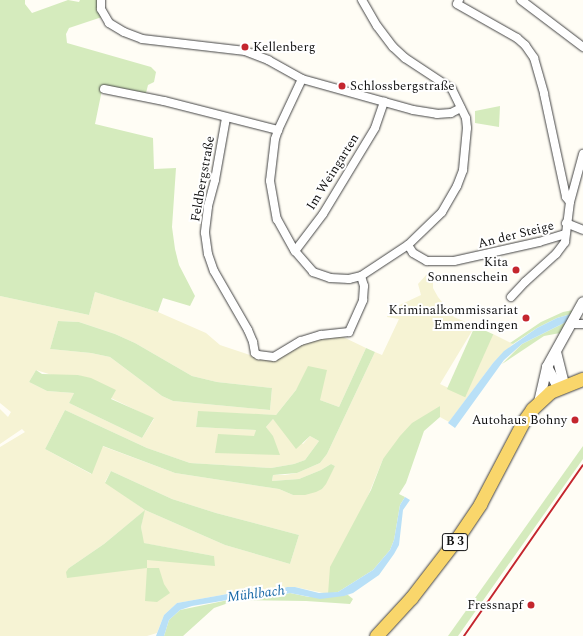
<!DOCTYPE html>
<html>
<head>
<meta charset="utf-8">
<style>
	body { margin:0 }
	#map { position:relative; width:583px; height:636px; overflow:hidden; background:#fffdf5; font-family:Spectral,serif }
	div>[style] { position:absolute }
	.farmland>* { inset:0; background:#f6f3d4 }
	.green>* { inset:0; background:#d5ebbd; transform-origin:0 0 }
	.water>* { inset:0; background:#b9e0f7 }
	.roads { filter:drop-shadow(0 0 1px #444) drop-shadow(0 0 1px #444) }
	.minor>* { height:8px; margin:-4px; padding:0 4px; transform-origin:4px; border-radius:4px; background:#fff }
	.tertiary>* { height:10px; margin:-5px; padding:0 5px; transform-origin:5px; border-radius:5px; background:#fff }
	.primary>* { height:13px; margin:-6.5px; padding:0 6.5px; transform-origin:6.5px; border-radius:6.5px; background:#f9d66b }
	.rail>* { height:2px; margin:-1px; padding:0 1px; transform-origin:1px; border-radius:1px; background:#c4262e }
	.dots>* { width:11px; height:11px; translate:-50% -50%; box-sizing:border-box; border:2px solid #fff; border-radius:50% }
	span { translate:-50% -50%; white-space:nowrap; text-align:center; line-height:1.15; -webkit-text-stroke:4px #fff; paint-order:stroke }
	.shield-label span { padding:1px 3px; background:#fff; border:1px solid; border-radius:3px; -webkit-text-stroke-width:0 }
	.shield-label { font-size:12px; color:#111; font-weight:700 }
	.poi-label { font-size:13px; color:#111 }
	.left { translate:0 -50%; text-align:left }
	.right { translate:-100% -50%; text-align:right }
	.street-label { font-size:13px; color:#111 }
	.water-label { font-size:14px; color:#1768a6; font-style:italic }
</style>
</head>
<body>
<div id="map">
	<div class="farmland">
		<i style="clip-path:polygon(evenodd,427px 274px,433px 274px,433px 288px,438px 297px,454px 317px,475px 326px,440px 384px,457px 392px,493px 334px,513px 344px,493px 363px,449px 422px,440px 417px,440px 406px,383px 459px,328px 594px,295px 587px,287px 587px,277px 591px,233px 593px,177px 603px,164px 615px,157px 633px,147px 636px,0 636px,0 447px,25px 432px,22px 429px,0 444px,0 409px,8px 417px,11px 412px,0 403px,0 296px,89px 315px,95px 292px,158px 312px,206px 333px,220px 345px,256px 357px,283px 353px,321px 336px,339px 335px,366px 348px,339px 407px,320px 400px,302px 381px,296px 390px,276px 415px,198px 412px,196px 427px,256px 430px,255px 436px,215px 453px,273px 437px,266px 427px,273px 419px,303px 444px,310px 436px,319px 441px,305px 460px,294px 464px,271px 468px,190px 463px,147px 448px,65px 410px,45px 449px,91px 474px,102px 446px,175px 473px,279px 489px,293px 495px,322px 489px,335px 466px,331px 464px,321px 470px,299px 479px,272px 481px,273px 475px,285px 475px,297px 473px,320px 463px,327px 454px,375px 352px,382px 355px,399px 319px,387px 317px,389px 310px,421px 295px,418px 284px,427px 274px,58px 321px,79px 322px,115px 334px,135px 343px,192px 376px,217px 382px,272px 388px,270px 410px,173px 401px,162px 396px,110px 357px,91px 353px,50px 349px,58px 321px,427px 274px,36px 370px,52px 375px,78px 375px,115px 391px,111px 398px,154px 419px,142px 438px,69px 403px,74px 393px,47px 391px,29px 382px,36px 370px,427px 274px,111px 471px,172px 499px,216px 513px,299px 535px,290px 564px,225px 545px,145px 510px,105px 482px,111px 471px,427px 274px,144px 511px,141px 527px,143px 543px,214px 556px,147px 560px,147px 568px,69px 568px,104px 544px,144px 511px)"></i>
	</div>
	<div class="green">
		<i style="clip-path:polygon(0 0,25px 0,25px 4px,32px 13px,68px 0,79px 2px,80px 0,97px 0,102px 17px,69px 28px,66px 34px,67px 43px,151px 67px,156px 72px,154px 82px,148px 85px,146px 93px,103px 85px,95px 124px,153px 138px,154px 169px,176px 168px,172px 227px,175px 249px,179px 265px,195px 296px,190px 306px,163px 298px,158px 312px,95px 292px,89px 315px,0 296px)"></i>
		<i style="clip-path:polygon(500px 106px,499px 127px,475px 123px,475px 111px)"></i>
		<i style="clip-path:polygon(573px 310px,571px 314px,557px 318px,537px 328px,513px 344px,510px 343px,541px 322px,563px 312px)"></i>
		<i style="clip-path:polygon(58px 321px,79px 322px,115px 334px,135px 343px,192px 376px,217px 382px,272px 388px,270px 410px,173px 401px,162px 396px,110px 357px,91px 353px,50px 349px)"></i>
		<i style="clip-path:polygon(566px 322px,560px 333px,544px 336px,502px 364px,522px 344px)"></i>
		<i style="left:475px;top:326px;width:20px;height:69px;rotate:24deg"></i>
		<i style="clip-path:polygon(366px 348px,375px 352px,327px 454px,320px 463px,297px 473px,273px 475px,272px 481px,299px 479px,321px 470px,331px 464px,335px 466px,326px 484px,322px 489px,316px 492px,305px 495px,293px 495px,279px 489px,175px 473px,103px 446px,92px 474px,45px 449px,65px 410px,147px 448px,190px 463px,271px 468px,294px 464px,305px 460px,319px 441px,310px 436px,296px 449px,273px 419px,266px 427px,273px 436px,280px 455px,215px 453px,218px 434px,254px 436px,256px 430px,196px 427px,198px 411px,276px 415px,296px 390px,308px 366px,327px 370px,320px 400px,339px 407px)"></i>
		<i style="clip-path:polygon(36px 370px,42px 374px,78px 375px,91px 378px,116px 390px,111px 399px,154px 418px,142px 438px,69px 403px,74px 393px,47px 391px,29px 382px)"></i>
		<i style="clip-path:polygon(440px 406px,440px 417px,424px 431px,406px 483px,399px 494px,405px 497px,400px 505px,394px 540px,390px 550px,373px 570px,338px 592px,328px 594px,330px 567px,371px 490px,383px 459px,400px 436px,412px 423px)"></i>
		<i style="clip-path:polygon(583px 446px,583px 459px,458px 636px,448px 636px)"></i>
		<i style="clip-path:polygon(111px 471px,172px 499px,216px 513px,299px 535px,290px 564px,225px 545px,145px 510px,141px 527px,144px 543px,214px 556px,215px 566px,147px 560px,147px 568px,159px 568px,164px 584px,170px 593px,157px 602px,145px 601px,147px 568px,67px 578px,66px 572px,69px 568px,104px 544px,145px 510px,105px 483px)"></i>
		<i style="clip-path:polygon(290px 593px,309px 597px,348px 595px,353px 599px,350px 604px,306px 601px,237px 600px,214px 608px,183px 636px,164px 636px,169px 620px,180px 610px,233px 599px,277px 596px)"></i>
	</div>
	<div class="water">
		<i style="clip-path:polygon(571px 314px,566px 322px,522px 344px,504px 360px,455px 428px,448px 423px,493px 363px,504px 351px,537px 328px,557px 318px)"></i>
		<i style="clip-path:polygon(405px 497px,410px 500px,403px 510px,399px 545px,394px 554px,379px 575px,353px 593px,344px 596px,320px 599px,290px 593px,277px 596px,233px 599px,192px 606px,180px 610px,169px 620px,164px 636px,156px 636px,164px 615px,177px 603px,233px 593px,277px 591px,287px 587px,295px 587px,319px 593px,338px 592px,373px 570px,390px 550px,394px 540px,400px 505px)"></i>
	</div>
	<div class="roads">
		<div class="minor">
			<i style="left:101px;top:0;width:9px;rotate:90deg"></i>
			<i style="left:101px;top:9px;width:16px;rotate:60deg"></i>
			<i style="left:109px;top:23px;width:17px;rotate:31deg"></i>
			<i style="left:124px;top:32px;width:19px;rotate:21deg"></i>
			<i style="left:142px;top:39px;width:104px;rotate:6.6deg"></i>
			<i style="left:245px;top:51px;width:25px;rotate:21deg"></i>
			<i style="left:268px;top:60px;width:39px;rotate:29deg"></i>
			<i style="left:302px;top:79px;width:115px;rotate:15.6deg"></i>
			<i style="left:413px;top:110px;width:24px;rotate:9deg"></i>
			<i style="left:437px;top:114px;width:14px;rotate:-4deg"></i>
			<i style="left:451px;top:113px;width:11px;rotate:-27deg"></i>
			<i style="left:459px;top:0;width:4px;rotate:117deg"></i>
			<i style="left:457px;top:4px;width:69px;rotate:29.5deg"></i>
			<i style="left:517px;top:38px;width:11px;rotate:41deg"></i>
			<i style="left:525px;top:45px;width:16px;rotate:55deg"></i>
			<i style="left:534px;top:58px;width:37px;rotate:74deg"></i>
			<i style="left:544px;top:94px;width:105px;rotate:77.9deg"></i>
			<i style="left:566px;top:197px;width:6px;rotate:51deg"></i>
			<i style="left:521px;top:0;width:78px;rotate:37.2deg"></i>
			<i style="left:302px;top:79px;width:56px;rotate:115.2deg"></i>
			<i style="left:278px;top:130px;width:9px;rotate:108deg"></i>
			<i style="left:275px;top:139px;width:42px;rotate:96.8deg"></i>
			<i style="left:270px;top:181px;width:39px;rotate:80deg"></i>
			<i style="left:277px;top:219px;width:37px;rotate:61deg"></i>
			<i style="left:295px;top:251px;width:28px;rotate:49deg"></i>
			<i style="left:313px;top:272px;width:18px;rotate:19deg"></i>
			<i style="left:330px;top:278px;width:19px;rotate:3deg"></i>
			<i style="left:349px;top:279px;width:12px;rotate:-14deg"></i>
			<i style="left:361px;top:276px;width:56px;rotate:-33.4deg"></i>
			<i style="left:408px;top:245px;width:47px;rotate:-44.1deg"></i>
			<i style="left:442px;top:212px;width:30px;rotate:-60deg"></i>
			<i style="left:457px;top:186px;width:17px;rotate:-69deg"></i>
			<i style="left:463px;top:170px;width:42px;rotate:-84.6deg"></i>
			<i style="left:467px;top:128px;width:10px;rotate:-96deg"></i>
			<i style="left:466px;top:118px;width:32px;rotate:-116deg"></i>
			<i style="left:452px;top:89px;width:56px;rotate:-146.6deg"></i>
			<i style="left:405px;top:58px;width:16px;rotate:-137deg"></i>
			<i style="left:393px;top:47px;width:26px;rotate:-127deg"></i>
			<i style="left:377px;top:26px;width:30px;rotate:-120deg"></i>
			<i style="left:104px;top:89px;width:61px;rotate:11.3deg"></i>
			<i style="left:164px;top:101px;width:118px;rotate:14.3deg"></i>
			<i style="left:226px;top:118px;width:63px;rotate:100.1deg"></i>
			<i style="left:215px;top:180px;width:28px;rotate:105deg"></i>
			<i style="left:208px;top:207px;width:26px;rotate:97deg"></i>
			<i style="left:205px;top:233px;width:21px;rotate:82deg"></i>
			<i style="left:208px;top:254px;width:18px;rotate:71deg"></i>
			<i style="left:214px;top:271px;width:68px;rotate:60deg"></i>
			<i style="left:248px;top:330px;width:13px;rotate:67deg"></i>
			<i style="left:253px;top:342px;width:11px;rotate:80deg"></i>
			<i style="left:255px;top:353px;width:4px;rotate:34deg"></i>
			<i style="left:258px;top:355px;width:16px;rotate:7deg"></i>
			<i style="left:274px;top:357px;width:31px;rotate:-31deg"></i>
			<i style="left:301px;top:341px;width:21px;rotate:-17deg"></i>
			<i style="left:321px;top:335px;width:28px;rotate:-6deg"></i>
			<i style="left:349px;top:332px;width:35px;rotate:-66deg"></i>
			<i style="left:363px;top:300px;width:14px;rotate:-86deg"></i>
			<i style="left:364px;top:286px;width:10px;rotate:-107deg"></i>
			<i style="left:566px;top:223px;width:18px;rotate:22deg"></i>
			<i style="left:408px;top:245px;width:9px;rotate:58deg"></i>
			<i style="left:413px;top:253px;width:16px;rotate:30deg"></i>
			<i style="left:427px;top:261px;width:27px"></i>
			<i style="left:454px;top:261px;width:87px;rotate:-12.6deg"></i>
			<i style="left:539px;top:242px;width:27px;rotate:-17deg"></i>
			<i style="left:295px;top:251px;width:46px;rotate:-52.9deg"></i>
			<i style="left:323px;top:214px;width:100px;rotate:-58.8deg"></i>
			<i style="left:375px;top:128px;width:28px;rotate:-71deg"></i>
			<i style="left:511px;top:297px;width:21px;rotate:-47deg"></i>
			<i style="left:525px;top:282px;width:42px;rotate:-42.1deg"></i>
			<i style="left:556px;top:254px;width:15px;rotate:-53deg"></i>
			<i style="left:565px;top:242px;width:40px;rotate:-82.9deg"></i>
			<i style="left:570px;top:202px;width:50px;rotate:-74.8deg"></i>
			<i style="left:572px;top:324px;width:11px"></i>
		</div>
		<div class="tertiary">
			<i style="left:556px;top:352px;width:34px;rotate:76deg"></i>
			<i style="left:547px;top:367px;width:18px;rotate:61deg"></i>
			<i style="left:556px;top:383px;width:8px;rotate:14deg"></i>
			<i style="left:539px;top:402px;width:36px;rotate:-77deg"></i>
			<i style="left:547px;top:367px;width:74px;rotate:-61deg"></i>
		</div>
		<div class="primary">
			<i style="left:376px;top:636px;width:52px;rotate:-47.4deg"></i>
			<i style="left:411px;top:598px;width:77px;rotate:-52.4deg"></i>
			<i style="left:458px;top:537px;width:40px;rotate:-56deg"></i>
			<i style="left:480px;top:504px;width:93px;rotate:-62.3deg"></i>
			<i style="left:523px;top:422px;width:16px;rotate:-55deg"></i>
			<i style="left:532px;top:409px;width:25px;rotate:-43deg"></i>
			<i style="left:550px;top:392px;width:35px;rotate:-22deg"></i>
		</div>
	</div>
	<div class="rail">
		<i style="left:464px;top:636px;width:208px;rotate:-55.2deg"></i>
	</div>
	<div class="dots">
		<i style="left:245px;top:47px;background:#c4262e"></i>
		<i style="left:342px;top:86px;background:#c4262e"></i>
		<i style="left:516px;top:270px;background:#c4262e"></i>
		<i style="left:526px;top:318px;background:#c4262e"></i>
		<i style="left:575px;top:420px;background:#c4262e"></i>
		<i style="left:531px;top:605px;background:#c4262e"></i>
	</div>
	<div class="shield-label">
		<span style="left:455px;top:542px">B 3</span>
	</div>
	<div class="poi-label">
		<span class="left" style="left:253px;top:47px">Kellenberg</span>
		<span class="left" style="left:350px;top:86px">Schlossbergstraße</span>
		<span class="right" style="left:508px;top:270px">Kita<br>Sonnenschein</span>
		<span class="right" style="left:518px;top:318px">Kriminalkommissariat<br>Emmendingen</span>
		<span class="right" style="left:567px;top:420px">Autohaus Bohny</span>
		<span class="right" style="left:523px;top:605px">Fressnapf</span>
	</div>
	<div class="street-label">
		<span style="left:333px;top:172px;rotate:-58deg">Im Weingarten</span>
		<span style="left:203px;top:179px;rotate:-80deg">Feldbergstraße</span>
		<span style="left:516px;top:235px;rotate:-14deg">An der Steige</span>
	</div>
	<div class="water-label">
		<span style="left:256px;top:594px;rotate:-7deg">Mühlbach</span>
	</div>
</div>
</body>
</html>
